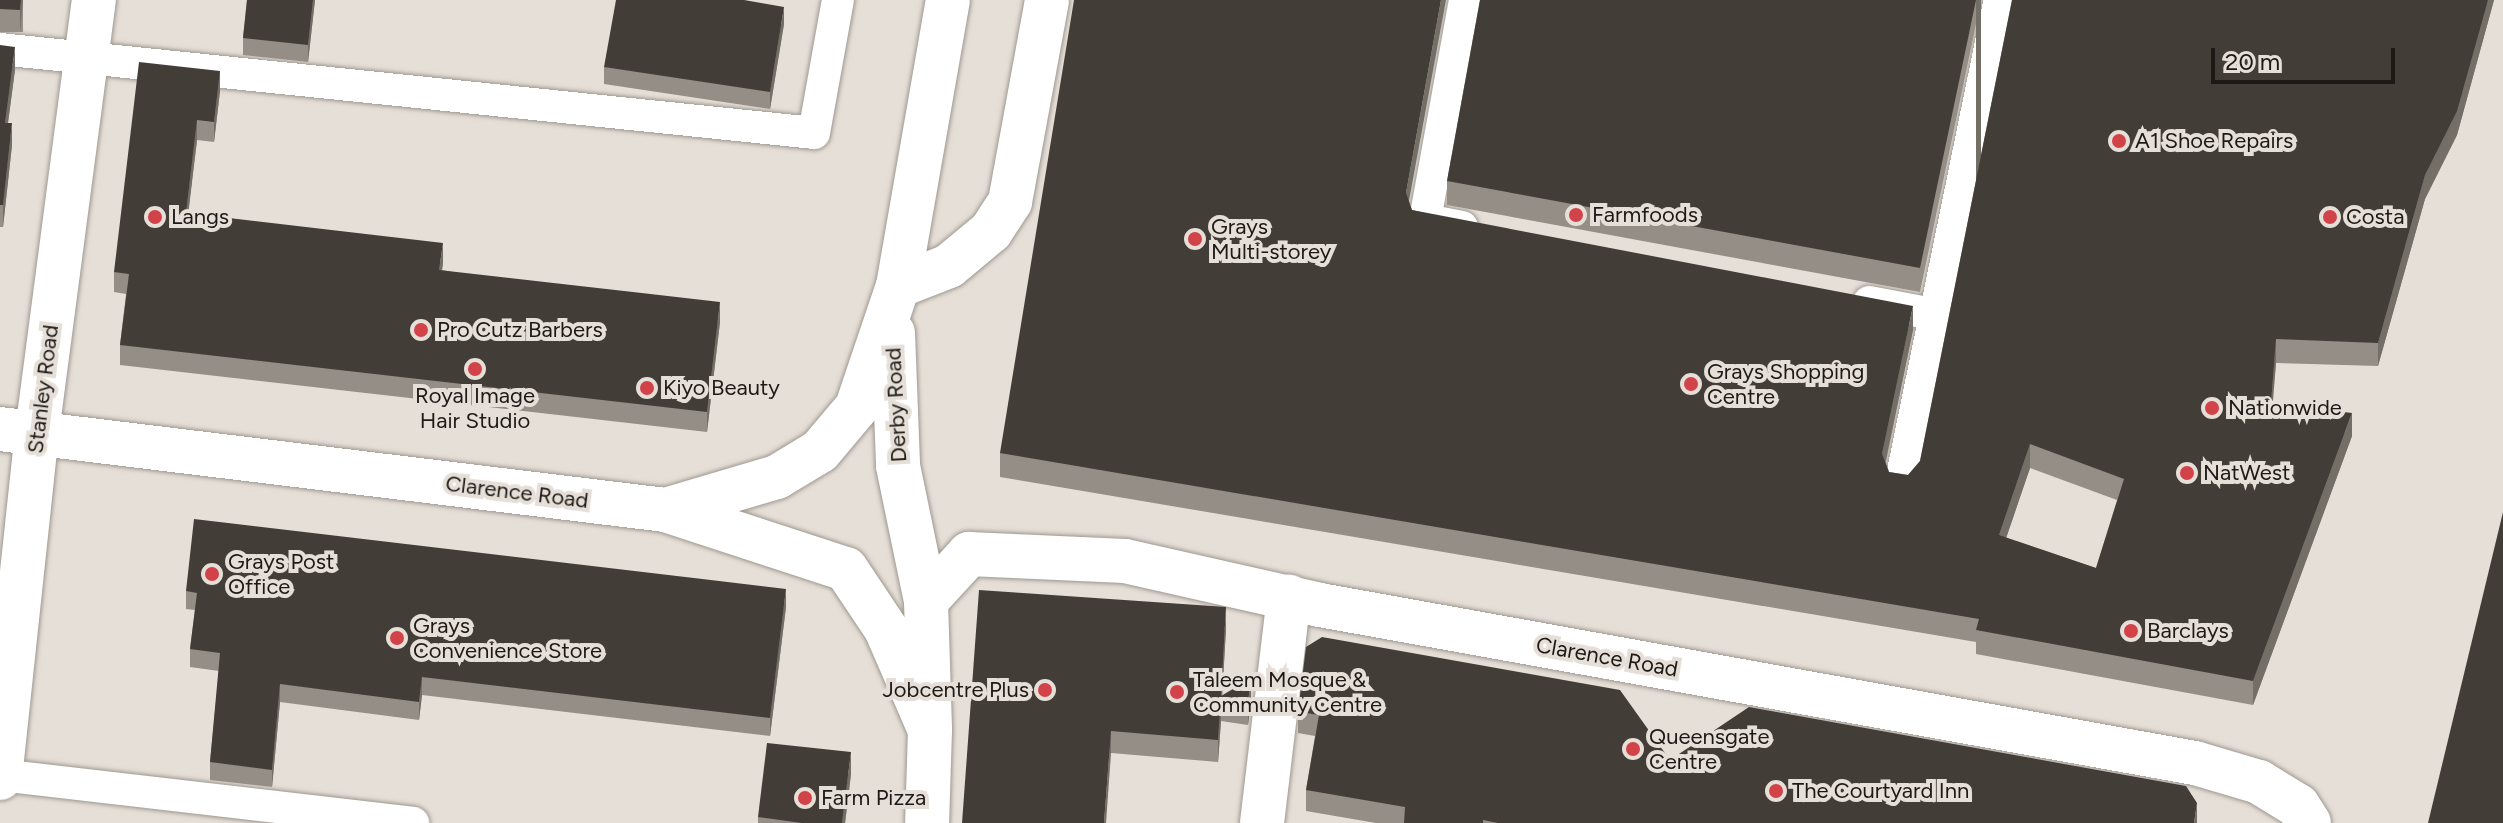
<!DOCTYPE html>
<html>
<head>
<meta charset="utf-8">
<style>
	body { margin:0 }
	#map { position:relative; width:2503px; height:823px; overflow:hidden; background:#e6dfd7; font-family:Figtree,sans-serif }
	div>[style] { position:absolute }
	.roads { filter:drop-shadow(0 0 2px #9e9890) drop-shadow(0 0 2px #9e9890) }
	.service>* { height:32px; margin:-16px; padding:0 16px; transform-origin:16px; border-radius:16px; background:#fff }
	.minor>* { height:44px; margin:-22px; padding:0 22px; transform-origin:22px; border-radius:22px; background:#fff }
	.secondary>* { height:44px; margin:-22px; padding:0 22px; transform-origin:22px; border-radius:22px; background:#fff }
	.primary>* { height:44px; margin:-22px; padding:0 22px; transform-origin:22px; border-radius:22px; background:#fff }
	.wall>* { inset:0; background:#948e86; transform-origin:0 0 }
	.shaded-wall>* { inset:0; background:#736e66; transform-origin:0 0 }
	.building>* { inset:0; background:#423d36 }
	.dots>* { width:22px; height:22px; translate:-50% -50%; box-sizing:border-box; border:4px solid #e6dfd7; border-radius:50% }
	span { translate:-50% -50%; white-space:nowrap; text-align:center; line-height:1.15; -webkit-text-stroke:8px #e6dfd7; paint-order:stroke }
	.poi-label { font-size:22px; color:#1c1916 }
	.left { translate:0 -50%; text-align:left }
	.right { translate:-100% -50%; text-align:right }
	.street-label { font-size:22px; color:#1c1916 }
	.scale { position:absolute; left:2211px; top:48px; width:184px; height:36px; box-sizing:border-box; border:4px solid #1c1916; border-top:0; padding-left:10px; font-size:24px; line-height:28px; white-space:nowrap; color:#1c1916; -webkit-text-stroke:6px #e6dfd7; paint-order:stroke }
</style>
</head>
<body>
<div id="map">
	<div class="roads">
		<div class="service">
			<i style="left:0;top:49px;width:818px;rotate:5.89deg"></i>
			<i style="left:814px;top:133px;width:135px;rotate:-79.8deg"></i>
			<i style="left:1462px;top:227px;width:38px;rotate:-169deg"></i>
			<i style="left:1425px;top:220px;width:224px;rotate:-79.7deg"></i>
			<i style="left:1869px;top:302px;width:65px;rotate:10.6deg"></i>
			<i style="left:1901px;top:481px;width:491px;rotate:-78.4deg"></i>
			<i style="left:0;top:775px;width:416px;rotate:6.6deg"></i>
		</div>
		<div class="minor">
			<i style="left:898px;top:286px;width:55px;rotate:-21.4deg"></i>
			<i style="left:949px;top:266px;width:55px;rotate:-39.8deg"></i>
			<i style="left:991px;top:231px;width:35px;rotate:-57deg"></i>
			<i style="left:1010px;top:202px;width:205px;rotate:-79.6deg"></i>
			<i style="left:37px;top:432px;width:436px;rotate:-82.5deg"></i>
			<i style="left:926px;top:601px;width:64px;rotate:-47.5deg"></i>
			<i style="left:969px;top:554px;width:156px;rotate:2.6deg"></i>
			<i style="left:1125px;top:561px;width:200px;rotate:12.7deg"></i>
			<i style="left:1320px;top:605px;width:889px;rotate:10.24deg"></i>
			<i style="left:2195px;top:763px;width:67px;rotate:16.5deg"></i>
			<i style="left:2259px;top:782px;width:46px;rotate:31.6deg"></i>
			<i style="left:2298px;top:806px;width:20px;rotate:57deg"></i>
			<i style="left:1262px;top:823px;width:228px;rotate:-83.2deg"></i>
		</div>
		<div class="secondary">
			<i style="left:893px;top:333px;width:133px;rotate:87.8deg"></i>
			<i style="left:898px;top:466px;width:138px;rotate:78.3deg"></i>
			<i style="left:926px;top:601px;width:128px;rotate:88.2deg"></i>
			<i style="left:665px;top:510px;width:117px;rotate:-16.4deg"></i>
			<i style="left:777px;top:477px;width:50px;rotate:-31.2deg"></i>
			<i style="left:820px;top:451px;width:57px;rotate:-49.9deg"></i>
			<i style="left:857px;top:407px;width:128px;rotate:-71.3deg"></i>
			<i style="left:898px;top:286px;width:290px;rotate:-80.1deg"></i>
		</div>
		<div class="primary">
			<i style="left:0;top:429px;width:670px;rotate:6.94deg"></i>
			<i style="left:665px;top:510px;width:190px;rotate:18.1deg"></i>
			<i style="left:846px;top:569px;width:72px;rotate:56.3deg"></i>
			<i style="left:886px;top:629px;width:110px;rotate:66.5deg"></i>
			<i style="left:930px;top:730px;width:93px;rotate:91.8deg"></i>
			<i style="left:0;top:778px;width:348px;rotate:-83.9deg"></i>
		</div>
	</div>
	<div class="wall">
		<i style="left:0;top:0;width:23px;height:32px"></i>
		<i style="clip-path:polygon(247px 0,315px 0,308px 62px,243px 55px,243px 38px)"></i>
		<i style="clip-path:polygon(1480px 0,1981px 0,1920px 292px,1447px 205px,1447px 181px)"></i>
		<i style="clip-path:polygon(evenodd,2012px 0,2494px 0,2457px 135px,2425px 199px,2378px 366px,2276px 363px,2272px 403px,2352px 436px,2253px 705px,1976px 654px,1976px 642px,1000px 477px,1000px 453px,1409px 201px,1412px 210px,1913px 330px,1886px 462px,1889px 472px,1908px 475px,1920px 461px,2012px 0,2030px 468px,2117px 500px,2096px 568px,2006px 538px,2030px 468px)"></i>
		<i style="clip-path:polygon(784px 24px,770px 109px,604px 84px,604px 67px)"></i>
		<i style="clip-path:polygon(0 45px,15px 70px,8px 123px,12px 145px,3px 227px,0 227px)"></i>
		<i style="clip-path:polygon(220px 71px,220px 91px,214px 142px,197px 140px,188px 213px,443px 263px,442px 270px,720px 322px,707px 432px,120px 365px,120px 345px,126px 294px,114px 292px,114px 272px)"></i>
		<i style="clip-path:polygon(186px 591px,786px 607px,770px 736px,422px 695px,419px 720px,280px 702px,272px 787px,210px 780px,210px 762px,219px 671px,190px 667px,190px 649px,195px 610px,186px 609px)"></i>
		<i style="clip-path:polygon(1226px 629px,1222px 696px,1251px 701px,1248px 725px,1221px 721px,1218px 762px,1111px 753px,962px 823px)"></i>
		<i style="clip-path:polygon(1298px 712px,1670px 760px,2197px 823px,1376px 823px,1306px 811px,1306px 790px,1315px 736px,1298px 733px)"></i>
		<i style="clip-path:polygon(851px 774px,845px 823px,758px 823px,758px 817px)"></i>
	</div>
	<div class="shaded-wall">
		<i style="clip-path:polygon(21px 0,23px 0,20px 32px,20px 10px)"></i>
		<i style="clip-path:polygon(313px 0,315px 0,308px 62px,308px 45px)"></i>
		<i style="clip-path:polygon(1441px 0,1446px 0,1406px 217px,1406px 193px)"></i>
		<i style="left:1976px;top:0;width:5px;height:274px"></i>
		<i style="clip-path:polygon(2488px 0,2494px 0,2457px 135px,2425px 199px,2378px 366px,2378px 343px,2425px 175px)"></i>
		<i style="clip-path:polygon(784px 7px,784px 24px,770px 109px,770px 92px)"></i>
		<i style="clip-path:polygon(15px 47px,15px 70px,5px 145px,5px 123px)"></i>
		<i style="clip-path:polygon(220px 71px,220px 91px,214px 142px,214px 122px)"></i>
		<i style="clip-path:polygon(197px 120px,197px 140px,186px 233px,186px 213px)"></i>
		<i style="clip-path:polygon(12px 123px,12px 145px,3px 227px,3px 205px)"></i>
		<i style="clip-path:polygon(443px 243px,443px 263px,439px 290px,439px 270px)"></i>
		<i style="clip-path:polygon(720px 302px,720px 322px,707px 432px,707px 412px)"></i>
		<i style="clip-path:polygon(1913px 306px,1913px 330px,1882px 478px,1882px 454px)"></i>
		<i style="clip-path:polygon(2276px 339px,2276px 363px,2271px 426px,2271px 403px)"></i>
		<i style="clip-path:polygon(2352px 413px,2352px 436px,2253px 705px,2253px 681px)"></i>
		<i style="clip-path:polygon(2030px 444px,2030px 468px,1999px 559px,1999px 535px)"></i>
		<i style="clip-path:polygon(786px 589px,786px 607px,770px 736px,770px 718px)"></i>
		<i style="clip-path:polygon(1226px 607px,1226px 629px,1222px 699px,1221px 699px)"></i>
		<i style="clip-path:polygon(422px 677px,422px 695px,419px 720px,419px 702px)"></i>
		<i style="clip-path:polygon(1251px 678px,1251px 701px,1248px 725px,1248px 703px)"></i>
		<i style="clip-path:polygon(280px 684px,280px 702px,272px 787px,272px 770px)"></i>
		<i style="clip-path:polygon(1221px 699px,1221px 721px,1218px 762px,1218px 740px)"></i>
		<i style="clip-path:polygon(1111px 731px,1111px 753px,1106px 823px,1104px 823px)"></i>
		<i style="clip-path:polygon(851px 752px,851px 774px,845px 823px,842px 823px)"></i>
		<i style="clip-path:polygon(2197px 803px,2197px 823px,2194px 823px)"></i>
	</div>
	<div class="building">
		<i style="clip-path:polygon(0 0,21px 0,20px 10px,0 9px)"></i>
		<i style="clip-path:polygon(247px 0,313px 0,308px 45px,243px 38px)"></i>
		<i style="clip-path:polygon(616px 0,744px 0,784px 7px,770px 92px,604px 67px)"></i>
		<i style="clip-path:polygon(evenodd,1074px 0,1441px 0,1406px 193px,1412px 210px,1913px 306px,1882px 454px,1889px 472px,1908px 475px,1920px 461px,2012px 0,2488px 0,2457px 111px,2425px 175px,2378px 343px,2276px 339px,2271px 403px,2352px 413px,2253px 681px,1976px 630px,1979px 619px,1000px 453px,1074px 0,2030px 444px,2124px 479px,2096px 568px,1999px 535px,2030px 444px)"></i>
		<i style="clip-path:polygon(1480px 0,1976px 0,1920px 268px,1447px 181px)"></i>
		<i style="clip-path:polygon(0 45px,15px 47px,5px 123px,12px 123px,3px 205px,0 205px)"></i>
		<i style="clip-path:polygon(139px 62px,220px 71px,214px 122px,197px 120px,186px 213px,443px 243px,439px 270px,720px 302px,707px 412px,120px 345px,129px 274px,114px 272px)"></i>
		<i style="clip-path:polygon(2503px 512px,2503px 823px,2428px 823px)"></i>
		<i style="clip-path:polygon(194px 519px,786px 589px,770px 718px,422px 677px,419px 702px,280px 684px,272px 770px,210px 762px,220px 653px,190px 649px,197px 593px,186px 591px)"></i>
		<i style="clip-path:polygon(979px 590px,1226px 607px,1221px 696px,1251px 678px,1248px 703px,1221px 699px,1218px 740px,1111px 731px,1104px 823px,962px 823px)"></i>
		<i style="clip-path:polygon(1322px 637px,1620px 690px,1670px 760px,1749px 707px,2186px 786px,2197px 803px,2194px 823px,1498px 823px,1483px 820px,1483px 823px,1404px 823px,1405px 807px,1306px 790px,1319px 715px,1298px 712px,1306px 647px)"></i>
		<i style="clip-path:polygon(767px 743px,851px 752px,842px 823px,802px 823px,758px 817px)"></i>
	</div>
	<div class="dots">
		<i style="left:2119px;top:141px;background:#d24249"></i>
		<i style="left:1576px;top:215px;background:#d24249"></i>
		<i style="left:155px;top:217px;background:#d24249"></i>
		<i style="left:2330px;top:217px;background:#d24249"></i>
		<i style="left:1195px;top:239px;background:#d24249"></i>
		<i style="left:421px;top:330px;background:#d24249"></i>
		<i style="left:475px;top:369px;background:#d24249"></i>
		<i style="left:1691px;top:384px;background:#d24249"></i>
		<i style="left:647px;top:388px;background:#d24249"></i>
		<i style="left:2212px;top:408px;background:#d24249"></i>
		<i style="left:2187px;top:473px;background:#d24249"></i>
		<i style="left:212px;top:574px;background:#d24249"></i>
		<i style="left:2131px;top:631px;background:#d24249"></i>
		<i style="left:397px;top:638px;background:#d24249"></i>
		<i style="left:1045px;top:690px;background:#d24249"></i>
		<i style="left:1177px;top:692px;background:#d24249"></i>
		<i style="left:1633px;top:749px;background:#d24249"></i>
		<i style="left:1776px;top:791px;background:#d24249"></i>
		<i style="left:805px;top:798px;background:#d24249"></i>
	</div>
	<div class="poi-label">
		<span class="left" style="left:2135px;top:141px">A1 Shoe Repairs</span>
		<span class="left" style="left:1592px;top:215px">Farmfoods</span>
		<span class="left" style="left:171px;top:217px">Langs</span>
		<span class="left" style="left:2346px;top:217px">Costa</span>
		<span class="left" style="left:1211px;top:239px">Grays<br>Multi-storey</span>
		<span class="left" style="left:437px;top:330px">Pro Cutz Barbers</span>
		<span class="left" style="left:1707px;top:384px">Grays Shopping<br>Centre</span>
		<span class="left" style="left:663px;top:388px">Kiyo Beauty</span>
		<span style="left:475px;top:408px">Royal Image<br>Hair Studio</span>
		<span class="left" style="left:2228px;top:408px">Nationwide</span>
		<span class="left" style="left:2203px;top:473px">NatWest</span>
		<span class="left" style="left:228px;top:574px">Grays Post<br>Office</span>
		<span class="left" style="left:413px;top:638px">Grays<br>Convenience Store</span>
		<span class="left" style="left:2147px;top:631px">Barclays</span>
		<span class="left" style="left:1193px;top:692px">Taleem Mosque &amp;<br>Community Centre</span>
		<span class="right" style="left:1029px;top:690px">Jobcentre Plus</span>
		<span class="left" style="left:1649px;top:749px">Queensgate<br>Centre</span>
		<span class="left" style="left:1792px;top:791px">The Courtyard Inn</span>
		<span class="left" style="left:821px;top:798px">Farm Pizza</span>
	</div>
	<div class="street-label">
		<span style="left:43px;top:389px;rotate:-83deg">Stanley Road</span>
		<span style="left:896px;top:405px;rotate:-93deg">Derby Road</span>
		<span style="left:517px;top:492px;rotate:7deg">Clarence Road</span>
		<span style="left:1607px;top:657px;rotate:10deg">Clarence Road</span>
	</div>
	<div class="scale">20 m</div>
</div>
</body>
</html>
